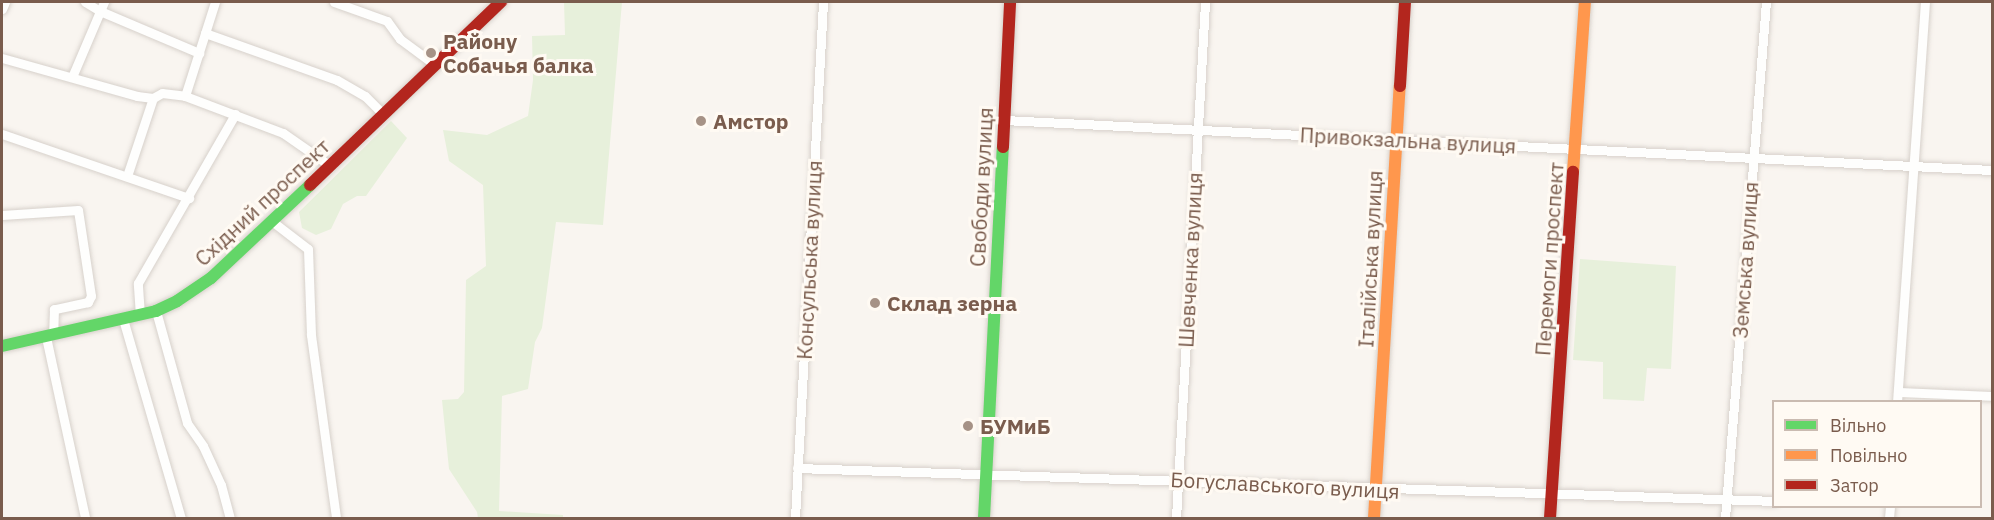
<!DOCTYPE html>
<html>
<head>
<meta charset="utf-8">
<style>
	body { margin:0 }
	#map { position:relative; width:1994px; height:520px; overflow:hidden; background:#f9f5f0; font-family:"IBM Plex Sans",sans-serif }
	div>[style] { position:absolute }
	.green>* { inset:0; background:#e7f0db }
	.roads { filter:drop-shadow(0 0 2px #d7d1cb) drop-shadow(0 0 2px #d7d1cb) }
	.street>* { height:9px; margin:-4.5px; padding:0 4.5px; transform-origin:4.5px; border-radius:4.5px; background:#fefefd }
	.fast>* { height:12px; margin:-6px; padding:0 6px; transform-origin:6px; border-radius:6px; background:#63d668 }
	.slow>* { height:12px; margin:-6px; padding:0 6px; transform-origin:6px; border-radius:6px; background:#ff974d }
	.jam>* { height:12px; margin:-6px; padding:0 6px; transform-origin:6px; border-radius:6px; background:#b3261e }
	.dots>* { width:16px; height:16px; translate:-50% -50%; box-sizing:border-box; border:3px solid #fffaf3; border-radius:50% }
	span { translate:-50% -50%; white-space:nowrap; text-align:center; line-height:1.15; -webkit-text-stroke:6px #fffaf3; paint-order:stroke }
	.poi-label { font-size:21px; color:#7a5c4d; font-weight:700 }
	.left { translate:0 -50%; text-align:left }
	.street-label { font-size:21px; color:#7a5c4d }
	.frame { position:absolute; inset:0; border:3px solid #7a5c4d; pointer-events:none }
	.legend { position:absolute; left:1772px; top:400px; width:210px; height:108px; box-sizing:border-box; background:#fffaf3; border:2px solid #cabbb1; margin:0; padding:8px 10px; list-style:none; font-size:18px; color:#7a5c4d }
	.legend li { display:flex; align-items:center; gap:12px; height:30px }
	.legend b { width:30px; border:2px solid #cabbb1 }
</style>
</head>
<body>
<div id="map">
	<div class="green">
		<i style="clip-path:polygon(564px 2px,622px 2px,603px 225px,556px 222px,542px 328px,535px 342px,528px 389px,502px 396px,499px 511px,563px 515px,563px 518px,478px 518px,477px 512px,449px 469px,442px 400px,458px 399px,464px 392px,466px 280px,486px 266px,483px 185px,449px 161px,443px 130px,487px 135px,528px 116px,533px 80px,532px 36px,565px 35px)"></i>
		<i style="clip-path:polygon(391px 121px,407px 138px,366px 196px,357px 196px,343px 204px,331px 229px,316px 235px,302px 228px,299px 212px)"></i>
		<i style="clip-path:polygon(1580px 259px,1676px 266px,1671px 369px,1647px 368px,1644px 401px,1603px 399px,1603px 362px,1573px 360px)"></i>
	</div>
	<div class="roads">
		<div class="street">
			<i style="left:85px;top:2px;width:17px;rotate:31deg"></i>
			<i style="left:100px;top:11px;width:108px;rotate:23deg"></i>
			<i style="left:334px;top:2px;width:56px;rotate:19.7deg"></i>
			<i style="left:387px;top:21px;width:22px;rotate:54deg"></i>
			<i style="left:400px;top:39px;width:44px;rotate:36.6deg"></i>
			<i style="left:2px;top:9px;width:8px;rotate:-67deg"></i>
			<i style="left:205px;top:33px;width:140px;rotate:19.6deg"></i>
			<i style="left:337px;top:80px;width:32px;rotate:30deg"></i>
			<i style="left:365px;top:96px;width:27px;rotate:45deg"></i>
			<i style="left:2px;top:58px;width:140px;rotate:15.7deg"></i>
			<i style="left:137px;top:96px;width:16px;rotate:7deg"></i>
			<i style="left:153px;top:98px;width:10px;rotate:-29deg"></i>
			<i style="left:162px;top:93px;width:23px;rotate:7deg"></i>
			<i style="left:185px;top:96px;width:105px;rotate:20.7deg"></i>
			<i style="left:283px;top:133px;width:56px;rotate:34.8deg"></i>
			<i style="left:72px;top:77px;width:82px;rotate:-66.9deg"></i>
			<i style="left:185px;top:96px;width:99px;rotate:-72.3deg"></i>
			<i style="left:1004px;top:120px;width:989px;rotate:2.9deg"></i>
			<i style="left:2px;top:134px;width:198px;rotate:18.9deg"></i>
			<i style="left:127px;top:176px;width:82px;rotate:-71.6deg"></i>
			<i style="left:2px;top:215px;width:76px;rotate:-3.8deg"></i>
			<i style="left:78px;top:210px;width:87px;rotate:81.4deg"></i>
			<i style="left:91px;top:296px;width:7px;rotate:117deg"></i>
			<i style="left:88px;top:302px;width:35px;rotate:168deg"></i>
			<i style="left:54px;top:309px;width:26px;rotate:92deg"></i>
			<i style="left:273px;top:222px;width:44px;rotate:37.6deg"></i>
			<i style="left:308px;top:249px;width:86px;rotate:88deg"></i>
			<i style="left:311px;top:335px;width:185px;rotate:82.2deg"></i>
			<i style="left:156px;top:311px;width:116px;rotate:74.5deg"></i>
			<i style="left:187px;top:423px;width:28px;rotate:55deg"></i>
			<i style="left:203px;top:446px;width:43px;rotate:65.2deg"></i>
			<i style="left:221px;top:485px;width:34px;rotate:75deg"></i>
			<i style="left:140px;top:315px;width:32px;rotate:-94deg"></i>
			<i style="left:138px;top:283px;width:195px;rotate:-60.1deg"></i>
			<i style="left:123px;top:319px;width:207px;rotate:73.8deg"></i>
			<i style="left:46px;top:337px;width:185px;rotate:77.8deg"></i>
			<i style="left:1898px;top:392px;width:94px;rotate:2.4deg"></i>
			<i style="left:1897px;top:402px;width:401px;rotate:-86deg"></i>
			<i style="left:797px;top:468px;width:978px;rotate:1.93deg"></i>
			<i style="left:795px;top:518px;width:517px;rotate:-86.89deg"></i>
			<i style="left:1176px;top:518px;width:517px;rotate:-86.78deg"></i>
			<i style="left:1725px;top:518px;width:518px;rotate:-85.46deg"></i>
			<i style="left:1889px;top:518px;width:12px;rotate:-85deg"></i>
		</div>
		<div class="fast">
			<i style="left:2px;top:346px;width:158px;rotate:-12.8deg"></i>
			<i style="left:156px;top:311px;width:23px;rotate:-25deg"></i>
			<i style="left:177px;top:301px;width:41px;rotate:-34.1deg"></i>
			<i style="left:211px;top:278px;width:136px;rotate:-43.2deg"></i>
			<i style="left:984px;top:518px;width:371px;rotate:-87.1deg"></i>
		</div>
		<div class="slow">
			<i style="left:1573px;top:172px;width:170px;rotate:-86deg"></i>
			<i style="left:1374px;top:518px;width:433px;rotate:-86.6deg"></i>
		</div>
		<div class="jam">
			<i style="left:1400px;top:86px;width:84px;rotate:-86.6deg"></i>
			<i style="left:1003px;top:147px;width:145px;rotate:-87.2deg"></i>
			<i style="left:310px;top:185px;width:265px;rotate:-43.8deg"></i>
			<i style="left:1550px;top:518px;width:347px;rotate:-86.2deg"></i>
		</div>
	</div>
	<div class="dots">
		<i style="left:431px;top:53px;background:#a69286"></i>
		<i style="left:701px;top:121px;background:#a69286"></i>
		<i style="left:875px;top:303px;background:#a69286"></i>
		<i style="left:968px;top:426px;background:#a69286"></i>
	</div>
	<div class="poi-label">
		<span class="left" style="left:443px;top:53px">Району<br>Собачья балка</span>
		<span class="left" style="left:713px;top:121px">Амстор</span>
		<span class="left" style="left:887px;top:303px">Склад зерна</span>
		<span class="left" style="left:980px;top:426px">БУМиБ</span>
	</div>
	<div class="street-label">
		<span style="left:1408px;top:140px;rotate:3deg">Привокзальна вулиця</span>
		<span style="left:981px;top:187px;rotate:-87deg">Свободи вулиця</span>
		<span style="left:262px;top:202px;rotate:-43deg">Східний проспект</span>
		<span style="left:1370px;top:259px;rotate:-87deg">Італійська вулиця</span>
		<span style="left:1549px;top:259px;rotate:-86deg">Перемоги проспект</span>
		<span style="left:809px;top:260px;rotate:-87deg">Консульська вулиця</span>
		<span style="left:1190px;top:260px;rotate:-87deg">Шевченка вулиця</span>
		<span style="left:1745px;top:260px;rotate:-86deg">Земська вулиця</span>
		<span style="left:1285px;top:485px;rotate:3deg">Богуславського вулиця</span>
	</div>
	<div class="frame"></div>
	<ul class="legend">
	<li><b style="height:8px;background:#63d668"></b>Вільно</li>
	<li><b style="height:8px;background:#ff974d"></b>Повільно</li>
	<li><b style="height:8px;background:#b3261e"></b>Затор</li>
	</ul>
</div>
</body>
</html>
